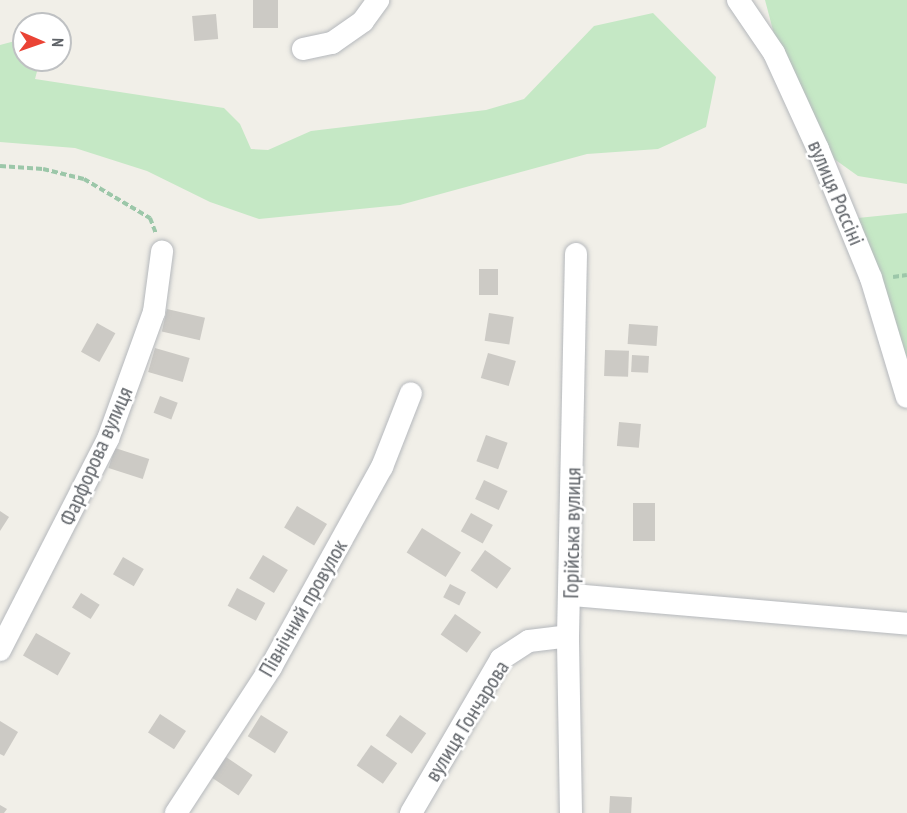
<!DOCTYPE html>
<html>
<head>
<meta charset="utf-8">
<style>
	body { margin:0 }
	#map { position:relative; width:907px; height:813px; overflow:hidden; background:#f1efe8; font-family:"PT Sans Narrow",sans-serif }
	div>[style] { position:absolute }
	.green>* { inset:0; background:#c5e8c5 }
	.building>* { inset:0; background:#cccac5; transform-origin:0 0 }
	.path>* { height:4px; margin-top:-2px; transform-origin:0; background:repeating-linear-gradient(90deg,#9cc7a9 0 6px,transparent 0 9px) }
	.roads { filter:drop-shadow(0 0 2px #b5b8bc) drop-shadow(0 0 2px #b5b8bc) }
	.minor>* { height:22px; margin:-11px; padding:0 11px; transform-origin:11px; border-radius:11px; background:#fff }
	span { translate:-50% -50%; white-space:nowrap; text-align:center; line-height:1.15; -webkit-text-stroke:5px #fff; paint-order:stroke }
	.street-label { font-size:22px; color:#5f6368 }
	.north { position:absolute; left:12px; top:12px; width:60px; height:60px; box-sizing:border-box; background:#fff; border:2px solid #bfc1c3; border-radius:50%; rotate:92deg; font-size:16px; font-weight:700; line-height:24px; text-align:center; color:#5f6368 }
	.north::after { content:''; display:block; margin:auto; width:21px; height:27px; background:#ea4335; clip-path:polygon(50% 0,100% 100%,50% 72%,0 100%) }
</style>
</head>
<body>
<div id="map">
	<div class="green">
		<i style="clip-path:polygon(765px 0,907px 0,907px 184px,858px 176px,830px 156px,806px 96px,779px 53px)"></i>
		<i style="clip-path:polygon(653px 13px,716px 77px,706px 127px,658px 149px,587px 154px,400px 205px,259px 219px,210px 202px,147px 171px,75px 148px,0 142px,0 45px,15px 41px,24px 41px,24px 60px,40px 60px,35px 79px,224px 108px,240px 124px,251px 149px,268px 150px,311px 131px,486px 110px,524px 99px,594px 26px)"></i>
		<i style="clip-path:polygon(907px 213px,907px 397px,848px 219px)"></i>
	</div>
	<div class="building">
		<i style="left:253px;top:0;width:25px;height:28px"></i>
		<i style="left:216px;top:14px;width:25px;height:24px;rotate:85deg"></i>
		<i style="left:479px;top:269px;width:19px;height:26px"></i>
		<i style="left:167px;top:309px;width:39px;height:23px;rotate:13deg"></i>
		<i style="left:489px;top:313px;width:25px;height:28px;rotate:9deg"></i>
		<i style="left:97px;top:323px;width:21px;height:33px;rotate:29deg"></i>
		<i style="left:629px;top:324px;width:29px;height:20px;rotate:4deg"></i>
		<i style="left:155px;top:348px;width:36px;height:25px;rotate:16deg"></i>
		<i style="left:605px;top:350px;width:24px;height:26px;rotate:2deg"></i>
		<i style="left:488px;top:353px;width:29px;height:26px;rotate:16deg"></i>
		<i style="left:632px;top:355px;width:17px;height:17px;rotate:3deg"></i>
		<i style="left:160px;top:396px;width:19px;height:18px;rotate:21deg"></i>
		<i style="left:619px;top:422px;width:22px;height:24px;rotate:5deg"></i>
		<i style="left:486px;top:435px;width:23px;height:28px;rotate:20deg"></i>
		<i style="left:115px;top:448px;width:36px;height:21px;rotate:18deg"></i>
		<i style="left:484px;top:480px;width:26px;height:21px;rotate:25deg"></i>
		<i style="left:633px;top:503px;width:22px;height:38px"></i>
		<i style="left:297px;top:506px;width:35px;height:25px;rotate:31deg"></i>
		<i style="clip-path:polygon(0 511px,9px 517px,0 531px)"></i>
		<i style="left:471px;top:513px;width:25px;height:21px;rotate:29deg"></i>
		<i style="left:422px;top:528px;width:46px;height:29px;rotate:32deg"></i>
		<i style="left:485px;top:550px;width:32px;height:25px;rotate:35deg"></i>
		<i style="left:263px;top:555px;width:29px;height:27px;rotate:31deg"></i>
		<i style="left:123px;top:557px;width:24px;height:20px;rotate:30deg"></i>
		<i style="left:450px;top:584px;width:18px;height:15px;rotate:27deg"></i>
		<i style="left:237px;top:588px;width:32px;height:20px;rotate:28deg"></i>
		<i style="left:81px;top:593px;width:22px;height:17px;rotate:32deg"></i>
		<i style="left:455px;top:614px;width:32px;height:25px;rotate:35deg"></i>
		<i style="left:36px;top:633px;width:40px;height:26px;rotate:30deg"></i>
		<i style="left:160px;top:714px;width:31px;height:22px;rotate:33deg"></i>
		<i style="left:261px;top:715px;width:32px;height:25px;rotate:32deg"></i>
		<i style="left:400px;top:715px;width:32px;height:25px;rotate:35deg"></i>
		<i style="clip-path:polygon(0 721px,18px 732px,4px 756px,0 754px)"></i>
		<i style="left:371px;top:745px;width:32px;height:25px;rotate:35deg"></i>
		<i style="left:226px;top:757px;width:32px;height:25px;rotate:34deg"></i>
		<i style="left:610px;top:796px;width:22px;height:17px;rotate:3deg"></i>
		<i style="clip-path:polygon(0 805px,7px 809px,4px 813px,0 813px)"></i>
	</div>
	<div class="path">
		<i style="left:0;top:166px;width:43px;rotate:4deg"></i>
		<i style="left:43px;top:169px;width:42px;rotate:13.7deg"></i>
		<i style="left:84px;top:179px;width:77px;rotate:30.6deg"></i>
		<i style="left:150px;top:218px;width:17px;rotate:69deg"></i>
		<i style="left:893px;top:277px;width:14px;rotate:-8deg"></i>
	</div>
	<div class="roads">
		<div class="minor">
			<i style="left:738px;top:0;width:64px;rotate:55.8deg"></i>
			<i style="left:774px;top:53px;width:106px;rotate:65.4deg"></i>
			<i style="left:818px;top:149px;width:139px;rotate:67.7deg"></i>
			<i style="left:871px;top:278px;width:124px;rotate:73.2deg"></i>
			<i style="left:303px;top:49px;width:30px;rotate:-12deg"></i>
			<i style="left:332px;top:43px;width:38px;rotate:-35deg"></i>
			<i style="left:363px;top:21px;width:26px;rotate:-54deg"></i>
			<i style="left:572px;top:595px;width:336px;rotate:4.9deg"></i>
			<i style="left:0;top:650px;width:237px;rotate:-62.9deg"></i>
			<i style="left:108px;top:439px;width:135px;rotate:-70.1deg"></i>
			<i style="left:154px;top:312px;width:61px;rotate:-82.4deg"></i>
			<i style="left:176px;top:813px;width:174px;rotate:-56.9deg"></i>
			<i style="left:271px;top:667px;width:229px;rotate:-61deg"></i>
			<i style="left:382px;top:467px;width:79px;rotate:-68.6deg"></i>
			<i style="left:411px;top:813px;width:178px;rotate:-59.7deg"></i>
			<i style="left:501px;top:659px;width:33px;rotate:-33deg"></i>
			<i style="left:529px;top:641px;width:39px;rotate:-7deg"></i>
			<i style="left:571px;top:813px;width:177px;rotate:-91deg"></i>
			<i style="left:568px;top:636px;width:382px;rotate:-88.8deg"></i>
		</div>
	</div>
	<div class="street-label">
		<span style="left:836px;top:193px;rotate:67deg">вулиця Россіні</span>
		<span style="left:96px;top:456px;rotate:-66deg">Фарфорова вулиця</span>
		<span style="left:572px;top:533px;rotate:-89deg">Горійська вулиця</span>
		<span style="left:303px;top:608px;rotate:-60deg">Північний провулок</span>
		<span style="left:467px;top:721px;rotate:-58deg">вулиця Гончарова</span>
	</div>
	<div class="north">N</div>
</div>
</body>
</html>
